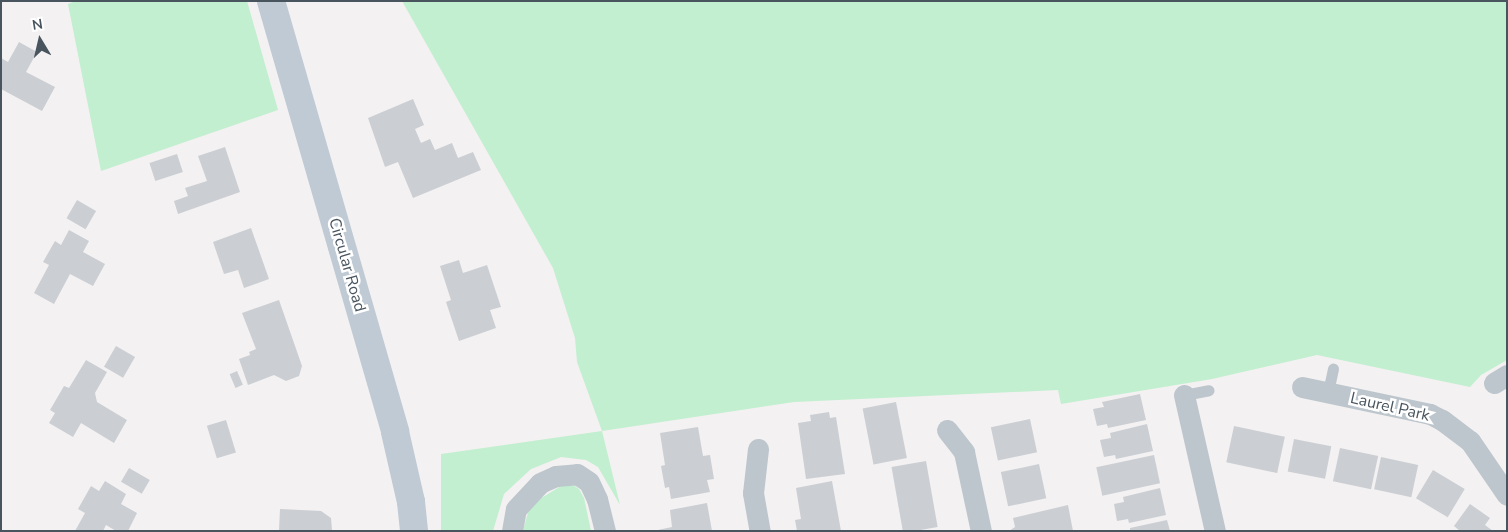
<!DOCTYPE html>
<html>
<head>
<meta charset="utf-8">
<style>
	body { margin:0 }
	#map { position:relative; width:1508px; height:532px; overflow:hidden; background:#f3f1f1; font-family:"Nunito Sans",sans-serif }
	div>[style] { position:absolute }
	.green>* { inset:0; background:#c1efcf }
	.building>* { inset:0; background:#cbced3; transform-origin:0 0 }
	.lane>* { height:11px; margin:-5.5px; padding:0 5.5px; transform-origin:5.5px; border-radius:5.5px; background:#bdc6cd }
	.street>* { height:21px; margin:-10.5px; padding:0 10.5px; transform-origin:10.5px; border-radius:10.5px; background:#bdc6cd }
	.secondary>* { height:28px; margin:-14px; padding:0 14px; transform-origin:14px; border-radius:14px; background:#bfcad4 }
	span { translate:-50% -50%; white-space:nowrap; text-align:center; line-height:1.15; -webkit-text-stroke:5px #fff; paint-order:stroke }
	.street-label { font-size:16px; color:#49555e }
	.frame { position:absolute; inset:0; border:2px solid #49555e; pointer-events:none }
	.north { position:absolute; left:15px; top:15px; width:50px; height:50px; -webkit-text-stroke:4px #fff; paint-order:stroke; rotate:351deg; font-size:14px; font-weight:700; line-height:20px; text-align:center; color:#49555e }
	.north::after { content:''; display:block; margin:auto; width:18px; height:22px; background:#49555e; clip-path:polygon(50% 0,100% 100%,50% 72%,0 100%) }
</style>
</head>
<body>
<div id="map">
	<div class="green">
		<i style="clip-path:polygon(76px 1px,247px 1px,278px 110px,101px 171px,68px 4px)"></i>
		<i style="clip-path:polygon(402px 1px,1507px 1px,1507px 360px,1481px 375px,1470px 387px,1317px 355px,1212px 379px,1061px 404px,1058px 390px,794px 402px,602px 431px,620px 505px,598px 467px,586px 460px,561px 457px,531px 469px,504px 494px,493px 531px,441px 531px,441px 454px,602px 431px,577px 362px,575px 338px,553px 268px)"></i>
		<i style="clip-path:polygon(573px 485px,579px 489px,584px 498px,591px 531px,523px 531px,530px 505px,561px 486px)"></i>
	</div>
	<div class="building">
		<i style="clip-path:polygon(19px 42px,37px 52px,26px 72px,55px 87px,42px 111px,1px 89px,1px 58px,8px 62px)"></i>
		<i style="clip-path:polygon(413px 99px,424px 125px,415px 129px,421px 143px,430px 139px,435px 150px,452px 143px,458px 158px,473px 152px,481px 170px,413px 198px,398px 162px,385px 167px,368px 118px)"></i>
		<i style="clip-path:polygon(225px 147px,240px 192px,178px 214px,174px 201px,188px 196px,185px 188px,207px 181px,198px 156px)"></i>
		<i style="left:177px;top:154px;width:19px;height:29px;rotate:72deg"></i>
		<i style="left:77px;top:200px;width:22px;height:21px;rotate:30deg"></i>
		<i style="clip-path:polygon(251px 228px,269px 279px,244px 288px,238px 270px,224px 274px,213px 242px)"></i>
		<i style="clip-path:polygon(69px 230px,89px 241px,83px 252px,105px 264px,93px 286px,70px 274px,54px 304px,34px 293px,49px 265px,43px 262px,55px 241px,61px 245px)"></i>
		<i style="clip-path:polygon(459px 260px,463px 273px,487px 265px,501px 307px,490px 310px,496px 328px,459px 341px,446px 302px,451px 300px,440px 266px)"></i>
		<i style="clip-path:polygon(279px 300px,302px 366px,299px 376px,286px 381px,274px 375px,248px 385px,239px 359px,250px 355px,249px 352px,256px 349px,242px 313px)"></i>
		<i style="left:116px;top:346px;width:22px;height:24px;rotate:30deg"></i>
		<i style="clip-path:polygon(86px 360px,107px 372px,95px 393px,97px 402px,127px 420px,114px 443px,81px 423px,73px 437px,49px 423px,55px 413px,50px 410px,64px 386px,69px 388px)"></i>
		<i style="left:237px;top:371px;width:15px;height:8px;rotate:67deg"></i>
		<i style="clip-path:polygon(1140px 394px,1146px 420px,1108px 428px,1107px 424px,1097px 426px,1093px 409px,1104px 407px,1102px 402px)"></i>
		<i style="left:896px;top:402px;width:57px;height:34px;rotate:79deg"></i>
		<i style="clip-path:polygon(829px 412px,830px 418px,836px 417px,845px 474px,806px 479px,798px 423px,811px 421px,810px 415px)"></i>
		<i style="left:1030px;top:419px;width:34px;height:40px;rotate:78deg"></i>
		<i style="left:226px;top:420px;width:34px;height:20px;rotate:73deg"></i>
		<i style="clip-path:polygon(1147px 424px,1153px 451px,1116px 459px,1115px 455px,1104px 457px,1100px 440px,1111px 438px,1110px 433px)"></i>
		<i style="left:1234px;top:426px;width:52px;height:37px;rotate:12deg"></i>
		<i style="clip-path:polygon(698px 427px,703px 456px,710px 455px,714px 479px,707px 480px,710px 492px,671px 499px,669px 487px,665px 488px,661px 466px,665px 465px,660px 433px)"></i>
		<i style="left:1294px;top:439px;width:38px;height:33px;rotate:11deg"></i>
		<i style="left:1340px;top:448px;width:39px;height:34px;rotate:12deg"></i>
		<i style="left:1154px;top:455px;width:29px;height:59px;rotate:78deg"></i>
		<i style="left:1381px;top:457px;width:38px;height:33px;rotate:12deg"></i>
		<i style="left:926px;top:461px;width:67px;height:35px;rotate:80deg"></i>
		<i style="left:1039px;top:464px;width:35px;height:39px;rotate:78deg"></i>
		<i style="left:129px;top:468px;width:24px;height:16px;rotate:30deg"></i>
		<i style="left:1433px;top:470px;width:37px;height:33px;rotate:31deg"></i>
		<i style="clip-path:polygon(105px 481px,126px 494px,121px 504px,137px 513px,128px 531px,116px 531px,106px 525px,103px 531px,75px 531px,85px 513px,78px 509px,91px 486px,99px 491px)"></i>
		<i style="clip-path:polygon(832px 481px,841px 531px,797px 531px,795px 520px,801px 519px,796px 488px)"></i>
		<i style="clip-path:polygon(1160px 488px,1166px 515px,1129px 523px,1128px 519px,1117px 521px,1114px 504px,1124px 502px,1123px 497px)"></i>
		<i style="clip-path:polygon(707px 503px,712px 531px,653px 531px,672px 527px,670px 510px)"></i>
		<i style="clip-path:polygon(1470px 504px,1490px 518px,1485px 525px,1493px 531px,1460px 531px,1454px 526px)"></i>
		<i style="clip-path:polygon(1068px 505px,1073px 531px,1009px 531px,1015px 527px,1013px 518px)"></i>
		<i style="clip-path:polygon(280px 509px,321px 511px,331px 518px,332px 530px,279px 531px)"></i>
		<i style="clip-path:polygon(1167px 520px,1170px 531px,1130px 531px,1130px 528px)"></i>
	</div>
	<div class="lane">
		<i style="left:1328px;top:392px;width:24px;rotate:-78deg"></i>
		<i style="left:1184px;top:395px;width:25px;rotate:-11deg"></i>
	</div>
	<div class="street">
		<i style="left:1494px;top:383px;width:15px;rotate:-32deg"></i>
		<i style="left:1302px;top:387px;width:131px;rotate:11.9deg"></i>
		<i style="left:1430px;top:414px;width:13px;rotate:27deg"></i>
		<i style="left:1442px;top:420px;width:35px;rotate:37deg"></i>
		<i style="left:1470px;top:441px;width:65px;rotate:55.6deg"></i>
		<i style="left:1184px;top:395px;width:139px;rotate:77.2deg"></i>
		<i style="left:947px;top:430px;width:28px;rotate:52deg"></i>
		<i style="left:964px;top:452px;width:81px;rotate:77.9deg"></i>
		<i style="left:758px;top:449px;width:44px;rotate:96.5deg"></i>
		<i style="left:753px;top:493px;width:39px;rotate:80deg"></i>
		<i style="left:512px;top:531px;width:22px;rotate:-80deg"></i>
		<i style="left:516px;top:509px;width:35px;rotate:-47deg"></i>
		<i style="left:540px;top:483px;width:17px;rotate:-24deg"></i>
		<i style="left:556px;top:476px;width:21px;rotate:-5deg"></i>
		<i style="left:577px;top:474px;width:14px;rotate:34deg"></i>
		<i style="left:589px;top:482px;width:19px;rotate:65deg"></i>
		<i style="left:597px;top:499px;width:33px;rotate:76deg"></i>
	</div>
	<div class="secondary">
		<i style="left:271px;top:1px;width:448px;rotate:73.9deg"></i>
		<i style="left:395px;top:432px;width:72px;rotate:77.1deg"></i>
		<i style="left:411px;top:502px;width:29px;rotate:84deg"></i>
	</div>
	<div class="street-label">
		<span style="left:347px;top:265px;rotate:74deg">Circular Road</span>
		<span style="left:1390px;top:407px;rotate:13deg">Laurel Park</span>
	</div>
	<div class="frame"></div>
	<div class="north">N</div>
</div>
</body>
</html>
